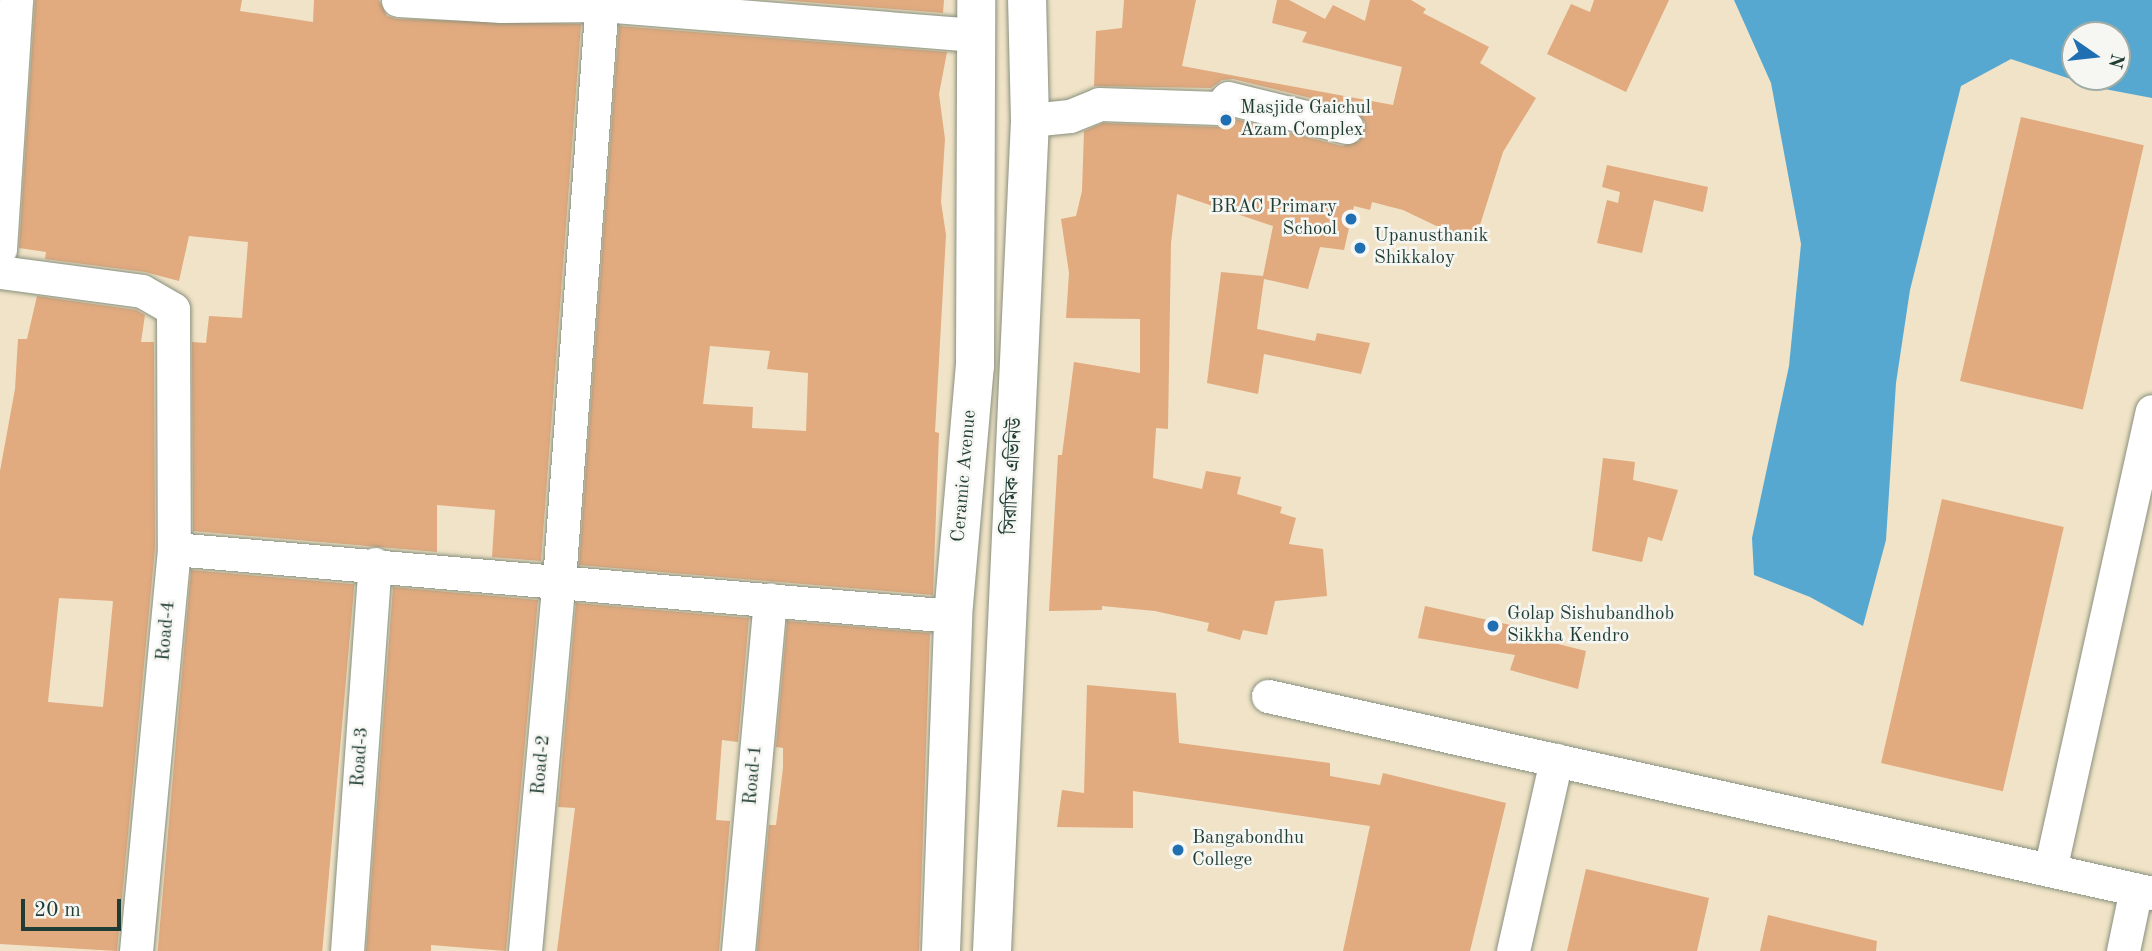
<!DOCTYPE html>
<html>
<head>
<meta charset="utf-8">
<style>
	body { margin:0 }
	#map { position:relative; width:2152px; height:951px; overflow:hidden; background:#f0e3c7; font-family:"Old Standard TT","Noto Serif Bengali",serif }
	div>[style] { position:absolute }
	.water>* { inset:0; background:#56a8d1 }
	.building>* { inset:0; background:#e1aa7f; transform-origin:0 0 }
	.roads { filter:drop-shadow(0 0 2px #88907e) drop-shadow(0 0 2px #88907e) }
	.minor>* { height:33px; margin:-16.5px; padding:0 16.5px; transform-origin:16.5px; border-radius:16.5px; background:#fff }
	.major>* { height:38px; margin:-19px; padding:0 19px; transform-origin:19px; border-radius:19px; background:#fff }
	.dots>* { width:19px; height:19px; translate:-50% -50%; box-sizing:border-box; border:4px solid #f6f6f2; border-radius:50% }
	span { translate:-50% -50%; white-space:nowrap; text-align:center; line-height:1.15; -webkit-text-stroke:5px #f6f6f2; paint-order:stroke }
	.poi-label { font-size:19px; color:#1f3d34 }
	.left { translate:0 -50%; text-align:left }
	.right { translate:-100% -50%; text-align:right }
	.street-label { font-size:19px; color:#1f3d34 }
	.north { position:absolute; left:2061px; top:21px; width:70px; height:70px; box-sizing:border-box; background:#f6f6f2; border:2px solid #a0aca6; border-radius:50%; rotate:104deg; font-size:19px; font-weight:700; line-height:28px; text-align:center; color:#1f3d34 }
	.north::after { content:''; display:block; margin:auto; width:24px; height:32px; background:#1f6fb2; clip-path:polygon(50% 0,100% 100%,50% 72%,0 100%) }
	.scale { position:absolute; left:21px; top:899px; width:100px; height:32px; box-sizing:border-box; border:4px solid #1f3d34; border-top:0; padding-left:9px; font-size:21px; line-height:24px; white-space:nowrap; color:#1f3d34; -webkit-text-stroke:5px #f6f6f2; paint-order:stroke }
</style>
</head>
<body>
<div id="map">
	<div class="water">
		<i style="clip-path:polygon(evenodd,1734px 0,2152px 0,2152px 98px,2094px 87px,2011px 59px,1961px 86px,1910px 290px,1896px 383px,1886px 540px,1863px 626px,1810px 597px,1754px 575px,1752px 538px,1789px 366px,1801px 244px,1771px 83px,1734px 0,2075px 35px,2117px 35px,2117px 77px,2075px 77px,2075px 35px)"></i>
	</div>
	<div class="building">
		<i style="clip-path:polygon(35px 0,242px 0,240px 11px,313px 22px,314px 0,379px 0,387px 16px,397px 19px,581px 24px,541px 561px,492px 557px,495px 510px,437px 505px,437px 552px,193px 531px,192px 342px,206px 343px,209px 316px,242px 318px,248px 242px,189px 236px,179px 281px,145px 272px,45px 259px,46px 252px,19px 248px)"></i>
		<i style="clip-path:polygon(780px 0,944px 0,943px 13px)"></i>
		<i style="clip-path:polygon(1124px 0,1196px 0,1182px 66px,1393px 105px,1402px 67px,1302px 42px,1307px 32px,1272px 23px,1277px 0,1289px 0,1325px 19px,1333px 5px,1365px 21px,1370px 0,1411px 0,1426px 9px,1423px 13px,1489px 47px,1480px 63px,1536px 98px,1503px 152px,1474px 244px,1403px 210px,1372px 202px,1370px 210px,1354px 206px,1344px 250px,1320px 247px,1308px 289px,1264px 279px,1257px 329px,1315px 341px,1317px 333px,1370px 343px,1361px 374px,1264px 354px,1258px 394px,1207px 383px,1221px 272px,1263px 276px,1273px 226px,1177px 194px,1171px 243px,1168px 429px,1156px 428px,1153px 478px,1202px 489px,1206px 471px,1241px 477px,1237px 494px,1282px 507px,1280px 513px,1296px 518px,1289px 544px,1323px 549px,1327px 596px,1275px 601px,1267px 635px,1243px 630px,1240px 640px,1207px 631px,1209px 623px,1155px 611px,1102px 606px,1102px 610px,1049px 611px,1058px 455px,1062px 455px,1074px 362px,1140px 373px,1140px 319px,1066px 318px,1069px 273px,1061px 219px,1076px 216px,1082px 191px,1084px 131px,1103px 123px,1218px 127px,1235px 119px,1342px 146px,1359px 141px,1365px 122px,1351px 108px,1233px 79px,1222px 80px,1211px 88px,1094px 86px,1096px 31px,1122px 28px)"></i>
		<i style="clip-path:polygon(1594px 0,1669px 0,1626px 92px,1547px 54px,1571px 4px,1590px 12px)"></i>
		<i style="clip-path:polygon(evenodd,619px 26px,947px 52px,939px 94px,945px 139px,941px 202px,946px 235px,935px 432px,939px 433px,933px 595px,579px 565px,619px 26px,710px 346px,770px 351px,767px 369px,808px 373px,806px 431px,752px 428px,753px 407px,703px 404px,710px 346px)"></i>
		<i style="left:2021px;top:117px;width:126px;height:271px;rotate:13deg"></i>
		<i style="clip-path:polygon(1607px 165px,1708px 187px,1703px 212px,1654px 200px,1642px 253px,1597px 243px,1607px 200px,1618px 203px,1620px 192px,1602px 187px)"></i>
		<i style="clip-path:polygon(evenodd,37px 296px,136px 310px,145px 315px,141px 342px,154px 342px,155px 548px,117px 951px,0 944px,0 471px,15px 389px,18px 339px,27px 339px,37px 296px,59px 598px,113px 601px,103px 707px,48px 702px,59px 598px)"></i>
		<i style="clip-path:polygon(1603px 458px,1635px 462px,1633px 480px,1678px 490px,1662px 541px,1648px 537px,1642px 562px,1592px 551px)"></i>
		<i style="left:1942px;top:499px;width:125px;height:271px;rotate:13deg"></i>
		<i style="left:191px;top:570px;width:164px;height:383px;rotate:5deg"></i>
		<i style="clip-path:polygon(393px 587px,538px 600px,506px 951px,431px 945px,431px 951px,366px 951px)"></i>
		<i style="clip-path:polygon(576px 603px,749px 618px,738px 742px,722px 740px,716px 820px,730px 821px,719px 951px,557px 951px,575px 808px,558px 807px)"></i>
		<i style="clip-path:polygon(1425px 606px,1551px 634px,1550px 642px,1586px 651px,1578px 689px,1510px 670px,1515px 655px,1418px 638px)"></i>
		<i style="clip-path:polygon(787px 621px,930px 633px,919px 951px,757px 951px,769px 825px,776px 825px,783px 768px,783px 748px,776px 747px)"></i>
		<i style="clip-path:polygon(1087px 685px,1176px 693px,1179px 743px,1330px 763px,1330px 776px,1380px 785px,1383px 773px,1506px 803px,1470px 951px,1343px 951px,1370px 826px,1133px 791px,1133px 828px,1057px 827px,1062px 790px,1084px 793px)"></i>
		<i style="clip-path:polygon(1586px 869px,1709px 898px,1697px 951px,1567px 951px)"></i>
		<i style="clip-path:polygon(1768px 915px,1877px 941px,1876px 951px,1760px 951px)"></i>
	</div>
	<div class="roads">
		<div class="minor">
			<i style="left:398px;top:0;width:87px;rotate:3.3deg"></i>
			<i style="left:485px;top:0;width:5px;rotate:90deg"></i>
			<i style="left:485px;top:5px;width:16px;rotate:4deg"></i>
			<i style="left:501px;top:6px;width:101px;rotate:-0.6deg"></i>
			<i style="left:602px;top:5px;width:374px;rotate:4.6deg"></i>
			<i style="left:1030px;top:120px;width:40px;rotate:-5.7deg"></i>
			<i style="left:1070px;top:116px;width:31px;rotate:-22deg"></i>
			<i style="left:1099px;top:104px;width:120px;rotate:1.9deg"></i>
			<i style="left:1219px;top:108px;width:13px;rotate:-48deg"></i>
			<i style="left:1228px;top:98px;width:122px;rotate:13.8deg"></i>
			<i style="left:0;top:249px;width:250px;rotate:-86.3deg"></i>
			<i style="left:0;top:272px;width:143px;rotate:7.6deg"></i>
			<i style="left:142px;top:291px;width:36px;rotate:30deg"></i>
			<i style="left:173px;top:309px;width:240px;rotate:89.8deg"></i>
			<i style="left:174px;top:549px;width:404px;rotate:95.4deg"></i>
			<i style="left:174px;top:549px;width:782px;rotate:4.92deg"></i>
			<i style="left:1268px;top:696px;width:906px;rotate:12.56deg"></i>
			<i style="left:2050px;top:870px;width:470px;rotate:-77.5deg"></i>
			<i style="left:347px;top:951px;width:388px;rotate:-85.9deg"></i>
			<i style="left:525px;top:951px;width:373px;rotate:-84.8deg"></i>
			<i style="left:559px;top:580px;width:582px;rotate:-85.76deg"></i>
			<i style="left:738px;top:951px;width:353px;rotate:-84.8deg"></i>
			<i style="left:1513px;top:951px;width:196px;rotate:-77.3deg"></i>
			<i style="left:2123px;top:951px;width:63px;rotate:-78.2deg"></i>
		</div>
		<div class="major">
			<i style="left:941px;top:951px;width:335px;rotate:-87.9deg"></i>
			<i style="left:953px;top:616px;width:251px;rotate:-85deg"></i>
			<i style="left:975px;top:366px;width:366px;rotate:-89.8deg"></i>
			<i style="left:992px;top:951px;width:832px;rotate:-87.38deg"></i>
			<i style="left:1030px;top:120px;width:120px;rotate:-91.4deg"></i>
		</div>
	</div>
	<div class="dots">
		<i style="left:1226px;top:120px;background:#1f6fb2"></i>
		<i style="left:1351px;top:219px;background:#1f6fb2"></i>
		<i style="left:1360px;top:248px;background:#1f6fb2"></i>
		<i style="left:1493px;top:626px;background:#1f6fb2"></i>
		<i style="left:1178px;top:850px;background:#1f6fb2"></i>
	</div>
	<div class="poi-label">
		<span class="left" style="left:1240px;top:120px">Masjide Gaichul<br>Azam Complex</span>
		<span class="right" style="left:1337px;top:219px">BRAC Primary<br>School</span>
		<span class="left" style="left:1374px;top:248px">Upanusthanik<br>Shikkaloy</span>
		<span class="left" style="left:1507px;top:626px">Golap Sishubandhob<br>Sikkha Kendro</span>
		<span class="left" style="left:1192px;top:850px">Bangabondhu<br>College</span>
	</div>
	<div class="street-label">
		<span style="left:965px;top:476px;rotate:-85deg">Ceramic Avenue</span>
		<span style="left:1014px;top:476px;rotate:-87deg">সিরামিক এভিনিউ</span>
		<span style="left:167px;top:631px;rotate:-85deg">Road-4</span>
		<span style="left:361px;top:757px;rotate:-86deg">Road-3</span>
		<span style="left:542px;top:765px;rotate:-85deg">Road-2</span>
		<span style="left:754px;top:775px;rotate:-85deg">Road-1</span>
	</div>
	<div class="north">N</div>
	<div class="scale">20 m</div>
</div>
</body>
</html>
